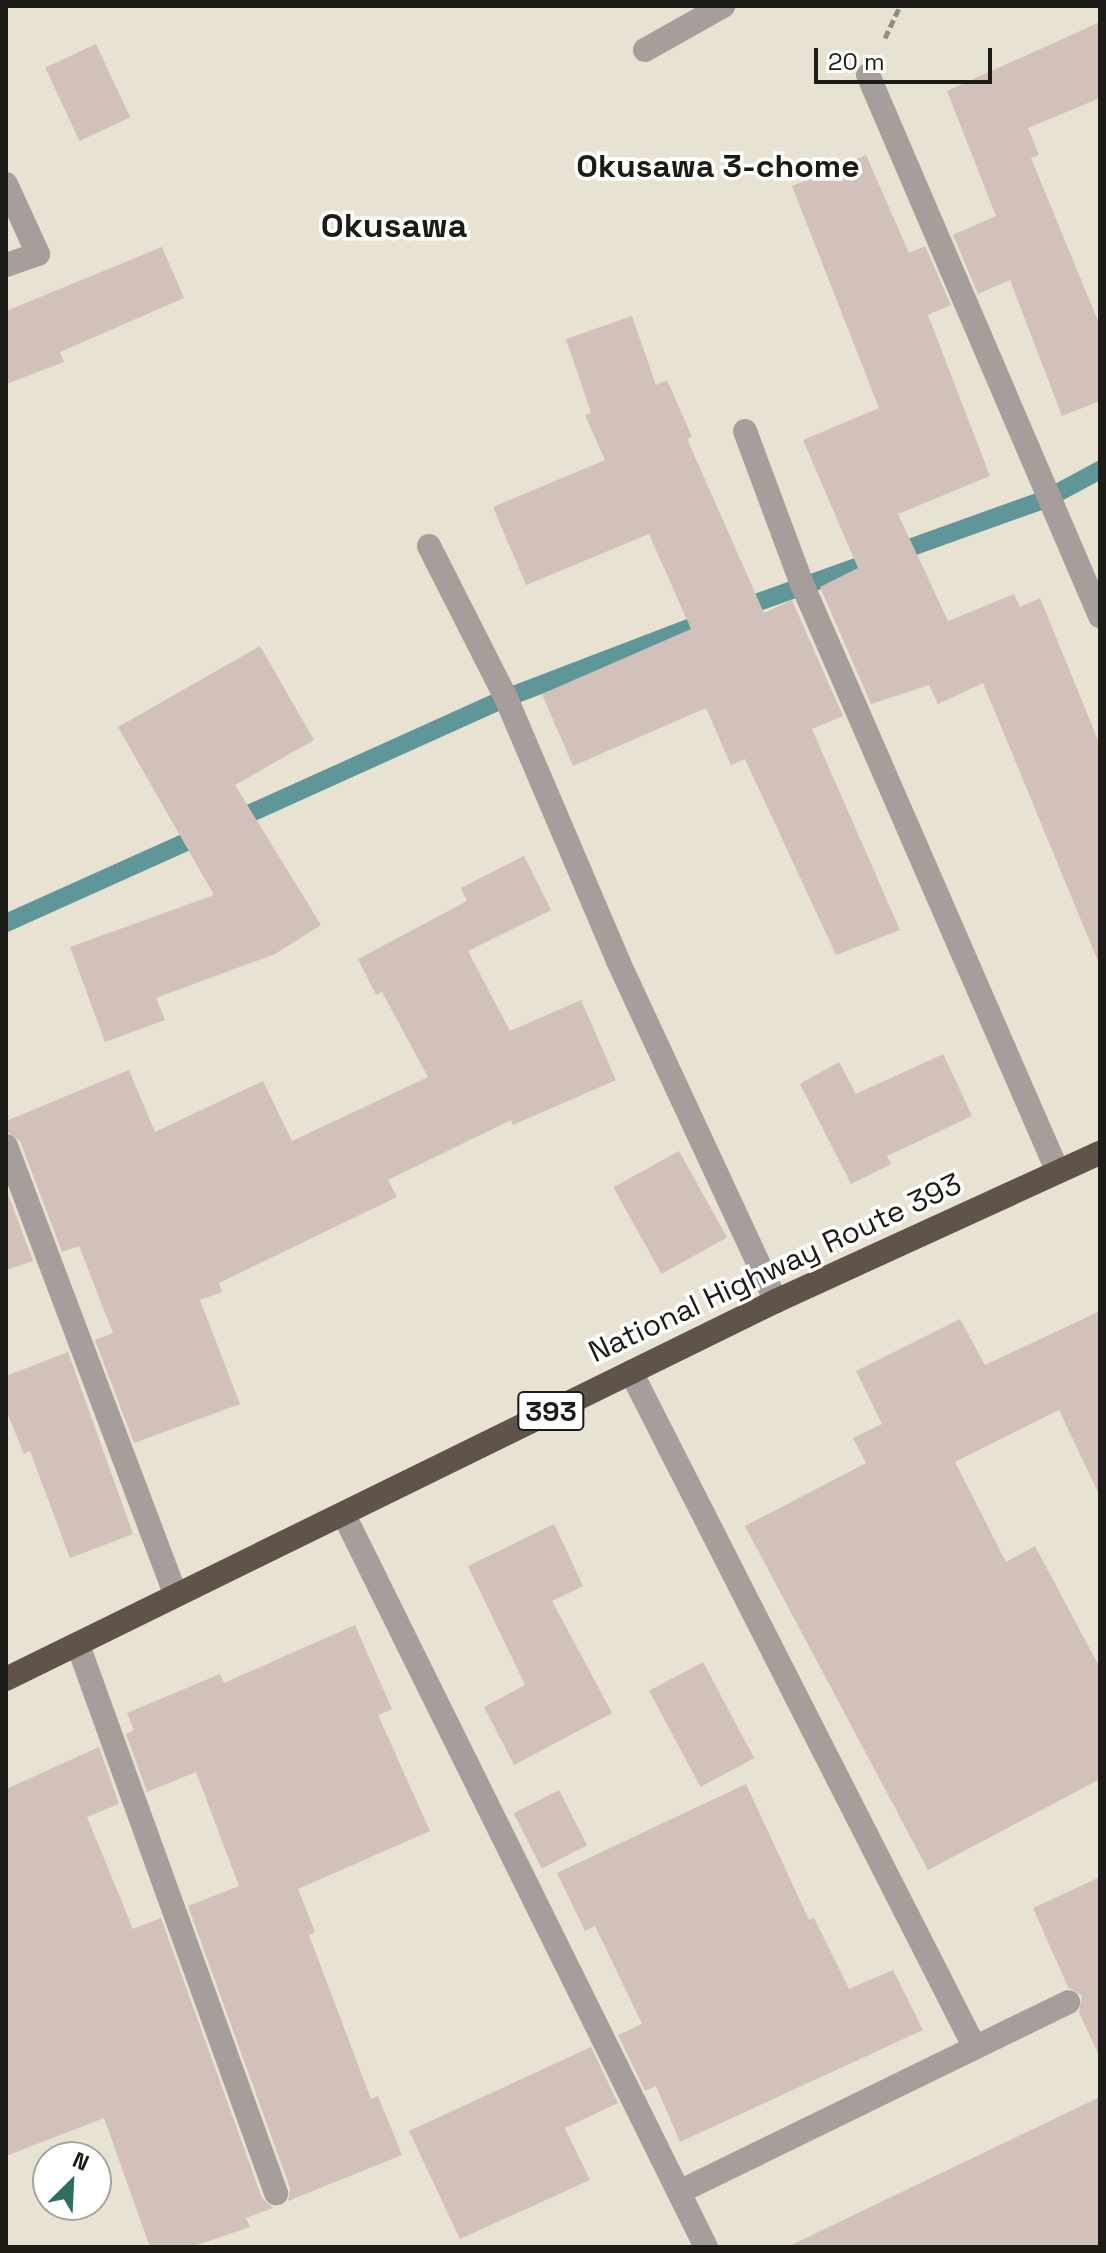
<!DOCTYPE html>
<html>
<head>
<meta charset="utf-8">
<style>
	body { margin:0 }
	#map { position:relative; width:1106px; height:2253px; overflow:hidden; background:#e7e2d2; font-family:"Space Grotesk",sans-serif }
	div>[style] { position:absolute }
	.stream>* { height:18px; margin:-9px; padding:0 9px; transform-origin:9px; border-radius:9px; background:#5f9697 }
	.building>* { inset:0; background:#d2c1ba; transform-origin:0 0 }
	.path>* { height:5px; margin-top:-2.5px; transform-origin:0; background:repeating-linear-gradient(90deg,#908d81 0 8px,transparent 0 12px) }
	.minor>* { height:24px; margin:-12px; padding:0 12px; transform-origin:12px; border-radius:12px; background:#a59e9a }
	.highway>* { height:24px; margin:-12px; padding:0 12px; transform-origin:12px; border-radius:12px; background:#60534a }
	span { translate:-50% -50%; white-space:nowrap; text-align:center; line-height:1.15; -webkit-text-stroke:7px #fff; paint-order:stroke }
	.shield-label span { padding:2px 6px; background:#fff; border:2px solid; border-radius:6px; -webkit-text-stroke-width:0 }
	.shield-label { font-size:28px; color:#1d1b16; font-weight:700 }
	.street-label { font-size:30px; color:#1d1b16 }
	.neighbourhood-label { font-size:32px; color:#1d1b16; font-weight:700 }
	.quarter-label { font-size:34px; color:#1d1b16; font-weight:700 }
	.frame { position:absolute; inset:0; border:8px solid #1d1b16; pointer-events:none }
	.north { position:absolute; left:32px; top:2141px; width:80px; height:80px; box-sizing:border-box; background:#fff; border:2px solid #a5a4a2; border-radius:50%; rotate:24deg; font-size:22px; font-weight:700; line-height:32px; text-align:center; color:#1d1b16 }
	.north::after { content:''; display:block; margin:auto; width:28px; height:36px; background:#2c6f60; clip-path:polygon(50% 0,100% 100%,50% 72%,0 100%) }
	.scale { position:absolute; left:814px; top:48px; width:178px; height:36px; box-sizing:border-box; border:4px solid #1d1b16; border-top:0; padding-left:10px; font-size:24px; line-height:28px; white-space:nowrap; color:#1d1b16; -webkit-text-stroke:6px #fff; paint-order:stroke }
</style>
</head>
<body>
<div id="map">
	<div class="stream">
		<i style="left:736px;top:610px;width:331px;rotate:-19.7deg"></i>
		<i style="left:1048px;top:498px;width:59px;rotate:-28.3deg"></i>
		<i style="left:231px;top:822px;width:302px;rotate:-24.3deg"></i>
		<i style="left:506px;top:698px;width:221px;rotate:-21deg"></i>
		<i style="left:6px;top:923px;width:217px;rotate:-24.2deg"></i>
	</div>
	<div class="building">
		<i style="clip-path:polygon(1100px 22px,1100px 98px,1028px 128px,1039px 155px,1031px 158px,1100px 326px,1100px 401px,1062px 416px,1010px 280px,978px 294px,953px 235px,996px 216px,947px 91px)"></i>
		<i style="left:96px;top:44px;width:81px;height:56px;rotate:65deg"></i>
		<i style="clip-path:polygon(866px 155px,909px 253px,925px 246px,951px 305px,928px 315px,990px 476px,898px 514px,948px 621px,1014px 594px,1020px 607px,1040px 598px,1100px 745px,1100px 966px,983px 683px,938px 704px,929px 685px,871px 704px,820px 587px,858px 568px,803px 440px,879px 408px,792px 186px)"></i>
		<i style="clip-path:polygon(162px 247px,184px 298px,60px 352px,64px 362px,6px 384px,6px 311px)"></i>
		<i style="clip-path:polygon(632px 316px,656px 385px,667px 380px,692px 437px,687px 439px,764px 613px,792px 600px,843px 716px,812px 729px,900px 930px,836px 955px,745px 759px,731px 765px,706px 708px,573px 766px,542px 694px,691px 629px,649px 534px,526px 585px,493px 507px,605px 460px,585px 415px,591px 413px,566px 339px)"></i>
		<i style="clip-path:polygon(260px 646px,314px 740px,235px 785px,321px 925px,275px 954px,156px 998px,165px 1020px,105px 1042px,70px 947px,214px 895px,118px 727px)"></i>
		<i style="clip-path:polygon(524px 856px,551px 910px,468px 951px,510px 1031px,581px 1000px,616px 1080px,513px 1125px,511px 1120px,388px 1180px,397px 1197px,219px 1283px,222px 1292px,200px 1300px,240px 1404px,134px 1443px,95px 1340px,113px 1333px,79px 1246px,62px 1252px,20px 1141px,6px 1131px,6px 1121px,129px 1070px,155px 1132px,263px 1081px,292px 1141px,428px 1077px,382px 992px,376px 995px,358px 959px,467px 901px,461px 888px)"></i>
		<i style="clip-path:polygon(943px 1054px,972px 1116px,887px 1156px,891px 1164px,851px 1184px,800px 1084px,839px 1062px,856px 1094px)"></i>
		<i style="left:679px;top:1151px;width:99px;height:75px;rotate:61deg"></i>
		<i style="clip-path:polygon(6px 1188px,33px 1261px,6px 1270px)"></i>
		<i style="clip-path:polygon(1100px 1311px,1100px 1496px,1059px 1410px,955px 1462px,1006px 1562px,1035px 1546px,1100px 1668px,1100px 1779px,928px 1870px,745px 1526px,866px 1463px,853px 1438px,882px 1424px,856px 1371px,960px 1319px,985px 1365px)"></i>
		<i style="clip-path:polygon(68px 1352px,133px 1534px,70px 1558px,30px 1451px,24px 1454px,6px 1410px,6px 1376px)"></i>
		<i style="clip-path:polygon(554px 1524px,583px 1586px,552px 1601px,612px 1713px,514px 1765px,484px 1707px,525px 1685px,468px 1566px)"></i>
		<i style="clip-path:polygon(355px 1625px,392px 1709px,378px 1715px,430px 1831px,298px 1889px,315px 1932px,309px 1935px,371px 2099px,378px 2096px,402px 2155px,288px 2201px,290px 2188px,188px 1906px,239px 1886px,196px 1772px,147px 1792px,126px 1734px,134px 1730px,127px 1713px,220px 1674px,224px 1683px)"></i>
		<i style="left:703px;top:1662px;width:109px;height:61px;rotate:62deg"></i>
		<i style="clip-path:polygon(99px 1747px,119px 1804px,87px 1817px,133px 1929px,161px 1918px,262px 2198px,273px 2208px,246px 2218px,250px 2227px,191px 2247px,150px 2247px,104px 2118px,6px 2156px,6px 1789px)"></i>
		<i style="clip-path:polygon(746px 1784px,809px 1920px,814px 1918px,849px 1989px,893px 1970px,923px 2030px,680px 2142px,656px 2086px,645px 2091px,618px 2035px,642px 2024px,595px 1926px,585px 1931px,557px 1873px)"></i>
		<i style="left:559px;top:1790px;width:62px;height:51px;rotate:63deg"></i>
		<i style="clip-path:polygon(1100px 1877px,1100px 2058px,1079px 2012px,1082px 1996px,1068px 1987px,1033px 1908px)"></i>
		<i style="clip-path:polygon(591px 2047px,618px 2103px,565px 2128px,590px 2180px,460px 2239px,409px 2131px)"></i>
		<i style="clip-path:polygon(1100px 2097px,1100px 2247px,787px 2247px)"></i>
	</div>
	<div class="path">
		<i style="left:885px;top:38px;width:35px;rotate:-65deg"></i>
	</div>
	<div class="minor">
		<i style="left:645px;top:50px;width:90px;rotate:-29.4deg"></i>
		<i style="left:868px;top:75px;width:589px;rotate:66.79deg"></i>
		<i style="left:6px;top:184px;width:77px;rotate:65.4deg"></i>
		<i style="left:38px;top:254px;width:34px;rotate:161deg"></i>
		<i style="left:745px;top:431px;width:163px;rotate:69.6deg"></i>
		<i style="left:802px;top:584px;width:639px;rotate:66.48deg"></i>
		<i style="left:429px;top:546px;width:170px;rotate:63.1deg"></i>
		<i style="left:506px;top:698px;width:286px;rotate:66.9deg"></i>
		<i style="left:618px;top:961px;width:375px;rotate:65.1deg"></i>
		<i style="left:6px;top:1146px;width:479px;rotate:69.3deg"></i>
		<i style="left:631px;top:1372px;width:758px;rotate:63.03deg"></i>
		<i style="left:344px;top:1515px;width:817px;rotate:63.69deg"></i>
		<i style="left:78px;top:1645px;width:583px;rotate:70.13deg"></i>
		<i style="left:679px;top:2192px;width:433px;rotate:-26deg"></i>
	</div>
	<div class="highway">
		<i style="left:6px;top:1679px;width:858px;rotate:-26.15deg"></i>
		<i style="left:776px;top:1301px;width:356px;rotate:-24.6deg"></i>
	</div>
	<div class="shield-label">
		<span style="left:551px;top:1411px">393</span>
	</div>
	<div class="street-label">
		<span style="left:775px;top:1268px;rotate:-25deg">National Highway Route 393</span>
	</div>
	<div class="neighbourhood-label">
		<span style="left:718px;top:166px">Okusawa 3-chome</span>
	</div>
	<div class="quarter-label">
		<span style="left:394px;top:226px">Okusawa</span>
	</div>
	<div class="frame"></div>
	<div class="north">N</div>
	<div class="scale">20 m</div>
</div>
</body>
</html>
